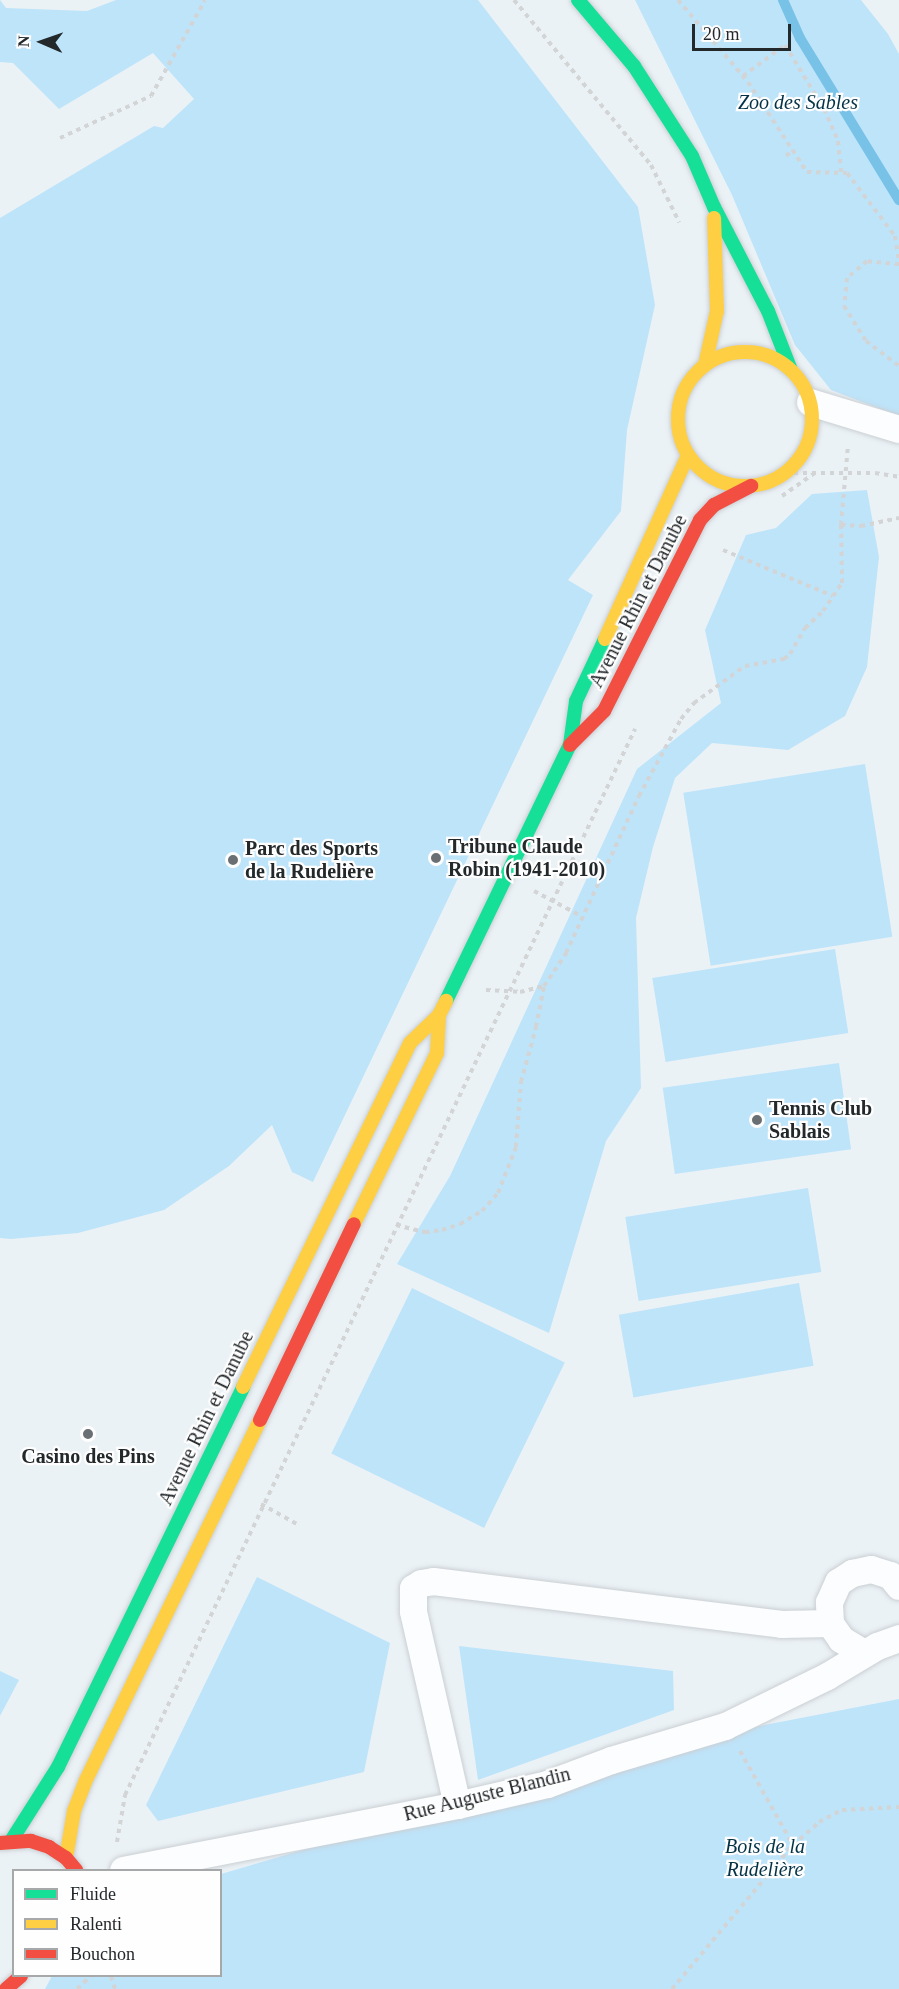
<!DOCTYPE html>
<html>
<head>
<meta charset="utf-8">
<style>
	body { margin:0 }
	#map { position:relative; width:899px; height:1989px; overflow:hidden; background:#ebf2f6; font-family:"Times New Roman",serif }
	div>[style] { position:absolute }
	.green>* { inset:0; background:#bee4fa; transform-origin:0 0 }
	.stream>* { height:10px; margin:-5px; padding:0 5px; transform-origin:5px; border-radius:5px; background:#78c2e7 }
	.path>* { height:4px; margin-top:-2px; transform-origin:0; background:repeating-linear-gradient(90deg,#d2d4d5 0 4.5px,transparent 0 9px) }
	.roads { filter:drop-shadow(0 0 2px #cacfd3) drop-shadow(0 0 2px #cacfd3) }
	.street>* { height:27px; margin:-13.5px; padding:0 13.5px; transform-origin:13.5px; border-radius:13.5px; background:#fcfdfe }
	.fast>* { height:14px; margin:-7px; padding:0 7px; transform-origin:7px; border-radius:7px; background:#16e098 }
	.slow>* { height:14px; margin:-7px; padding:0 7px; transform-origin:7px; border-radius:7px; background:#ffcf43 }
	.slow>.ring { margin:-7px; padding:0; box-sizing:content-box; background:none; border:14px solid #ffcf43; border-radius:50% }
	.jam>* { height:14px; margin:-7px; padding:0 7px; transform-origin:7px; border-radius:7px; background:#f24e42 }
	.dots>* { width:16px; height:16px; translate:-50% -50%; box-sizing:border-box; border:3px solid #fefefe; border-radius:50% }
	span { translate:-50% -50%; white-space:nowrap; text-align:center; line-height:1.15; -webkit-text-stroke:4.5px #fefefe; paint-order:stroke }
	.park-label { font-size:20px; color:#033247; font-style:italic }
	.street-label { font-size:20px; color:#23282b }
	.poi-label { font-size:20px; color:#23282b; font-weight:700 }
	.left { translate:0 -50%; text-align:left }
	.legend { position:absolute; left:12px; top:1869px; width:210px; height:108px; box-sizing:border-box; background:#fefefe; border:2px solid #a6a8aa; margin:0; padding:8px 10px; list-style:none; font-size:18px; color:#23282b }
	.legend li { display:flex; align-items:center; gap:12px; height:30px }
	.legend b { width:30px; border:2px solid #a6a8aa }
	.north { position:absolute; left:12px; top:12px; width:60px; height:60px; -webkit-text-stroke:4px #fefefe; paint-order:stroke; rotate:272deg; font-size:16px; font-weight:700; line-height:24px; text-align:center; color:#23282b }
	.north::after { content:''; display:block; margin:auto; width:21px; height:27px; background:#23282b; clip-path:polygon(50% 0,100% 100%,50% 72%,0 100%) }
	.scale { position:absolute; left:692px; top:24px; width:99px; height:27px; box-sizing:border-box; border:3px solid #23282b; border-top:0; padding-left:8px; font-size:18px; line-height:21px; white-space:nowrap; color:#23282b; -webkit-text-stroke:4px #fefefe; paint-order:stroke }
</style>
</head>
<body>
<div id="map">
	<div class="green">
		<i style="clip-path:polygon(0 0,6px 8px,87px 11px,116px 0,478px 0,638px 207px,655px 305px,627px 430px,621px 511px,568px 580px,593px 595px,313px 1182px,292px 1172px,272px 1125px,229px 1166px,164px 1210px,78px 1233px,11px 1239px,0 1238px,0 218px,154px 126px,163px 128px,194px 99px,153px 53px,59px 109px,13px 63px,0 62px)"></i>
		<i style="clip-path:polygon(635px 0,861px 0,888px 34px,899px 54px,899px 416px,831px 390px,795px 345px,732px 195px)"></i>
		<i style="clip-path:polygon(867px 490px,879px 557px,867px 667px,845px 716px,788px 750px,712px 743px,675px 778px,653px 847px,636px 918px,641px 1088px,606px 1141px,549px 1333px,397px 1264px,450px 1176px,637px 769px,721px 703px,705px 630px,746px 535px,776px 528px,812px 494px)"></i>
		<i style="left:865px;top:764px;width:175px;height:184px;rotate:81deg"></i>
		<i style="left:835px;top:949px;width:85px;height:185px;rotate:81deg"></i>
		<i style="left:839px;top:1063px;width:87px;height:178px;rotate:82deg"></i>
		<i style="left:808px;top:1188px;width:85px;height:185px;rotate:81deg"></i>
		<i style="left:799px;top:1283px;width:84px;height:183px;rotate:80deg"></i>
		<i style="left:412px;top:1288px;width:170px;height:184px;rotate:26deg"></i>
		<i style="clip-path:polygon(257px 1577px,390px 1643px,364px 1772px,158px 1821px,146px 1805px)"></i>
		<i style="clip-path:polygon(459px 1646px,673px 1671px,674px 1710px,478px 1780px)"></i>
		<i style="clip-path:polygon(0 1671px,19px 1680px,0 1716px)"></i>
		<i style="clip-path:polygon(899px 1699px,899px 1989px,45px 1989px,52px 1976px,220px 1976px,221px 1874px,662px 1745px)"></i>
	</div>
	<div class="stream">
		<i style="left:783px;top:0;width:42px;rotate:65.9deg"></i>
		<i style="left:800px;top:38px;width:190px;rotate:58.6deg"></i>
	</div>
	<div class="path">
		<i style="left:514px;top:0;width:214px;rotate:50.3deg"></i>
		<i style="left:651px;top:165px;width:64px;rotate:63.8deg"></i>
		<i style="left:678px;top:0;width:108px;rotate:49.5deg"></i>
		<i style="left:748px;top:82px;width:108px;rotate:56.8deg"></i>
		<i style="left:807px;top:172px;width:40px;rotate:1.4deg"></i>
		<i style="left:847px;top:173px;width:79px;rotate:52.7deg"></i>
		<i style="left:895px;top:236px;width:24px;rotate:81deg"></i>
		<i style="left:743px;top:76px;width:52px;rotate:-36.4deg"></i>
		<i style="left:785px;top:45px;width:75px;rotate:58.6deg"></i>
		<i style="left:824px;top:109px;width:35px;rotate:66deg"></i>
		<i style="left:838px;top:141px;width:31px;rotate:84deg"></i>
		<i style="left:757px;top:109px;width:7px;rotate:-34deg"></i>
		<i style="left:60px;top:138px;width:100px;rotate:-24.8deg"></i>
		<i style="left:151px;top:96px;width:110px;rotate:-60.6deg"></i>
		<i style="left:786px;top:156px;width:9px;rotate:-41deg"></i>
		<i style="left:899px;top:264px;width:32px;rotate:-175deg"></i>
		<i style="left:867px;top:261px;width:26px;rotate:140deg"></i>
		<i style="left:847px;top:278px;width:28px;rotate:96deg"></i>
		<i style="left:844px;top:306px;width:41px;rotate:57.8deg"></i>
		<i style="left:866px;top:341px;width:41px;rotate:37.1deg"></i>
		<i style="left:785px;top:473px;width:90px"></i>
		<i style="left:875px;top:473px;width:24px;rotate:9deg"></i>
		<i style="left:782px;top:496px;width:42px;rotate:-35.2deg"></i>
		<i style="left:841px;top:525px;width:20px;rotate:3deg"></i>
		<i style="left:861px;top:526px;width:39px;rotate:-12deg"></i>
		<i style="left:723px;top:550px;width:119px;rotate:22.7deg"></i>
		<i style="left:534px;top:891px;width:53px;rotate:28deg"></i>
		<i style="left:486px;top:990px;width:34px;rotate:3deg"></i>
		<i style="left:520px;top:992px;width:25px;rotate:-14deg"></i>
		<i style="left:544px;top:986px;width:40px;rotate:-56deg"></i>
		<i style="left:566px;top:953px;width:173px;rotate:-65.1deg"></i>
		<i style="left:639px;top:796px;width:88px;rotate:-61.4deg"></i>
		<i style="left:681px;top:719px;width:21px;rotate:-51deg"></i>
		<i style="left:694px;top:703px;width:63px;rotate:-36deg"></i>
		<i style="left:745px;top:666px;width:40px;rotate:-10deg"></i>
		<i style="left:784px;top:659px;width:8px;rotate:-40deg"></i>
		<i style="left:790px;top:654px;width:30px;rotate:-60deg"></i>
		<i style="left:805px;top:628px;width:25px;rotate:-43deg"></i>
		<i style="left:823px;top:611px;width:34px;rotate:-56deg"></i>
		<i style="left:842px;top:583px;width:58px;rotate:-91deg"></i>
		<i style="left:841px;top:525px;width:80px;rotate:-85deg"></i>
		<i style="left:396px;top:1225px;width:30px;rotate:14deg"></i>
		<i style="left:425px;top:1232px;width:17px;rotate:-7deg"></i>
		<i style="left:442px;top:1230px;width:19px;rotate:-18deg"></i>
		<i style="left:460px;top:1224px;width:26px;rotate:-31deg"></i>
		<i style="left:482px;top:1211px;width:24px;rotate:-48deg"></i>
		<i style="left:498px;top:1193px;width:49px;rotate:-68.6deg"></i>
		<i style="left:516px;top:1147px;width:65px;rotate:-85.6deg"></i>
		<i style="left:521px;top:1082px;width:57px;rotate:-74.7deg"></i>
		<i style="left:536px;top:1027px;width:42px;rotate:-79deg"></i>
		<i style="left:261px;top:1504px;width:41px;rotate:29.1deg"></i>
		<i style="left:740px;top:1751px;width:108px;rotate:60.6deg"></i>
		<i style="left:117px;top:1842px;width:48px;rotate:-80.3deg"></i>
		<i style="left:125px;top:1795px;width:1182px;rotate:-64.43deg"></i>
		<i style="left:111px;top:1976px;width:14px;rotate:73deg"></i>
		<i style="left:77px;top:1989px;width:19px;rotate:-43deg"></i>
		<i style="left:672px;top:1989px;width:188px;rotate:-50deg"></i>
		<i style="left:793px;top:1845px;width:35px;rotate:-41deg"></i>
		<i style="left:819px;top:1822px;width:26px;rotate:-28deg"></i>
		<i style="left:842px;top:1810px;width:57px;rotate:-3deg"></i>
	</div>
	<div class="roads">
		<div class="street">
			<i style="left:810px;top:402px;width:93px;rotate:16.9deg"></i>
			<i style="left:864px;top:1653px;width:27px;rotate:-149deg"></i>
			<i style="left:841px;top:1639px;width:19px;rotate:-125deg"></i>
			<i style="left:830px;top:1623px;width:21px;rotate:-93deg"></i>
			<i style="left:829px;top:1602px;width:22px;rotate:-66deg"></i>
			<i style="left:838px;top:1582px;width:17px;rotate:-33deg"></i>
			<i style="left:852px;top:1573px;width:19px;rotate:-12deg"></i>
			<i style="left:871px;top:1569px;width:20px;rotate:18deg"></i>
			<i style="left:890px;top:1575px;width:14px;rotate:51deg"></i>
			<i style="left:457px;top:1805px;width:199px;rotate:-102.8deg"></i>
			<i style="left:413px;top:1611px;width:23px;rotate:-90deg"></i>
			<i style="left:413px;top:1588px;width:9px;rotate:-32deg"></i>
			<i style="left:421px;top:1583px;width:12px;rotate:-9deg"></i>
			<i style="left:433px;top:1581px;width:351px;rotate:7deg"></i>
			<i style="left:781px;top:1624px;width:49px;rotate:-1.2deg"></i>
			<i style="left:123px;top:1870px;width:340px;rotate:-11deg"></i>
			<i style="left:457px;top:1805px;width:92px;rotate:-13.1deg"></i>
			<i style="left:547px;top:1784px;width:68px;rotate:-20.6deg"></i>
			<i style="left:611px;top:1760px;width:119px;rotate:-16.6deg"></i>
			<i style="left:725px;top:1726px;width:114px;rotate:-26.1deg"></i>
			<i style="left:827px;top:1676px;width:58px;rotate:-31deg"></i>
			<i style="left:877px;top:1646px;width:23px;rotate:-20deg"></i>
		</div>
		<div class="fast">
			<i style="left:578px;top:0;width:87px;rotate:49.7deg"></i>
			<i style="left:634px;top:66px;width:107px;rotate:57.2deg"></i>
			<i style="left:692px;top:156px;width:56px;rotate:66.7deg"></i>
			<i style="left:714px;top:207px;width:117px;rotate:62.6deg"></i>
			<i style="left:768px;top:311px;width:63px;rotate:68.7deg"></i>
			<i style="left:446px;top:1001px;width:284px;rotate:-64.2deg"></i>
			<i style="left:570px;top:745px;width:44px;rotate:-82.2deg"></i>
			<i style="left:576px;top:701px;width:68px;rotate:-64.9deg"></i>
			<i style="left:11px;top:1841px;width:88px;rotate:-57.6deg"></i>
			<i style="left:58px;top:1767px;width:423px;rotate:-64deg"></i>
		</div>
		<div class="slow">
			<i class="ring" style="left:678px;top:352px;width:120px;height:120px"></i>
			<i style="left:705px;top:365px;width:55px;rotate:-77.5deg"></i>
			<i style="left:717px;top:311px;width:93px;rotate:-91.8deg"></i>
			<i style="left:605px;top:639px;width:202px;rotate:-65.7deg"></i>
			<i style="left:354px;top:1224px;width:190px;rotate:-64.1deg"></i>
			<i style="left:437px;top:1053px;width:38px;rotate:-87deg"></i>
			<i style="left:243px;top:1387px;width:382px;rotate:-64.1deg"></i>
			<i style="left:410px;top:1043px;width:40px;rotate:-44deg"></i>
			<i style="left:439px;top:1015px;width:16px;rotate:-63deg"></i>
			<i style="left:66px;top:1858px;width:48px;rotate:-80.3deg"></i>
			<i style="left:74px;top:1811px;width:33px;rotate:-69deg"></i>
			<i style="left:86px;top:1780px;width:400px;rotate:-64.2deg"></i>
		</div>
		<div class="jam">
			<i style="left:570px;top:745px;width:48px;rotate:-45deg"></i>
			<i style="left:604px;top:711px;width:214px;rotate:-63.3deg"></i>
			<i style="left:700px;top:520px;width:21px;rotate:-47deg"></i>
			<i style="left:714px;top:505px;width:42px;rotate:-27.2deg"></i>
			<i style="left:260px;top:1420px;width:217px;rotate:-64.4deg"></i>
			<i style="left:0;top:1843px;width:31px;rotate:-4deg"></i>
			<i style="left:31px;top:1841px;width:19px;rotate:18deg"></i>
			<i style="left:49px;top:1847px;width:20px;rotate:33deg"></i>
			<i style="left:66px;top:1858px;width:16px;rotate:50deg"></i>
			<i style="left:6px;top:1989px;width:20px;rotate:-41deg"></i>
		</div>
	</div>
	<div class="dots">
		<i style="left:436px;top:858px;background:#696f72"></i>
		<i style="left:233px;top:860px;background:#696f72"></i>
		<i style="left:757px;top:1120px;background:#696f72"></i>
		<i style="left:88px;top:1434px;background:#696f72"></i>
	</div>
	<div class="park-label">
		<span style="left:798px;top:102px">Zoo des Sables</span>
		<span style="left:765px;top:1858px">Bois de la<br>Rudelière</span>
	</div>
	<div class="street-label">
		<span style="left:638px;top:601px;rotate:-63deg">Avenue Rhin et Danube</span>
		<span style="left:206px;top:1418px;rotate:-64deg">Avenue Rhin et Danube</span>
		<span style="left:487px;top:1794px;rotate:-14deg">Rue Auguste Blandin</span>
	</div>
	<div class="poi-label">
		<span class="left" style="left:448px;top:858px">Tribune Claude<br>Robin (1941-2010)</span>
		<span class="left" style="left:245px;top:860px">Parc des Sports<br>de la Rudelière</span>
		<span class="left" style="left:769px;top:1120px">Tennis Club<br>Sablais</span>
		<span style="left:88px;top:1456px">Casino des Pins</span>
	</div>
	<ul class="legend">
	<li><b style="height:8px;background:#16e098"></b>Fluide</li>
	<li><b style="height:8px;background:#ffcf43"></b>Ralenti</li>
	<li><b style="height:8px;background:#f24e42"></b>Bouchon</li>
	</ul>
	<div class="north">N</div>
	<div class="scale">20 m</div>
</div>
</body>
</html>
